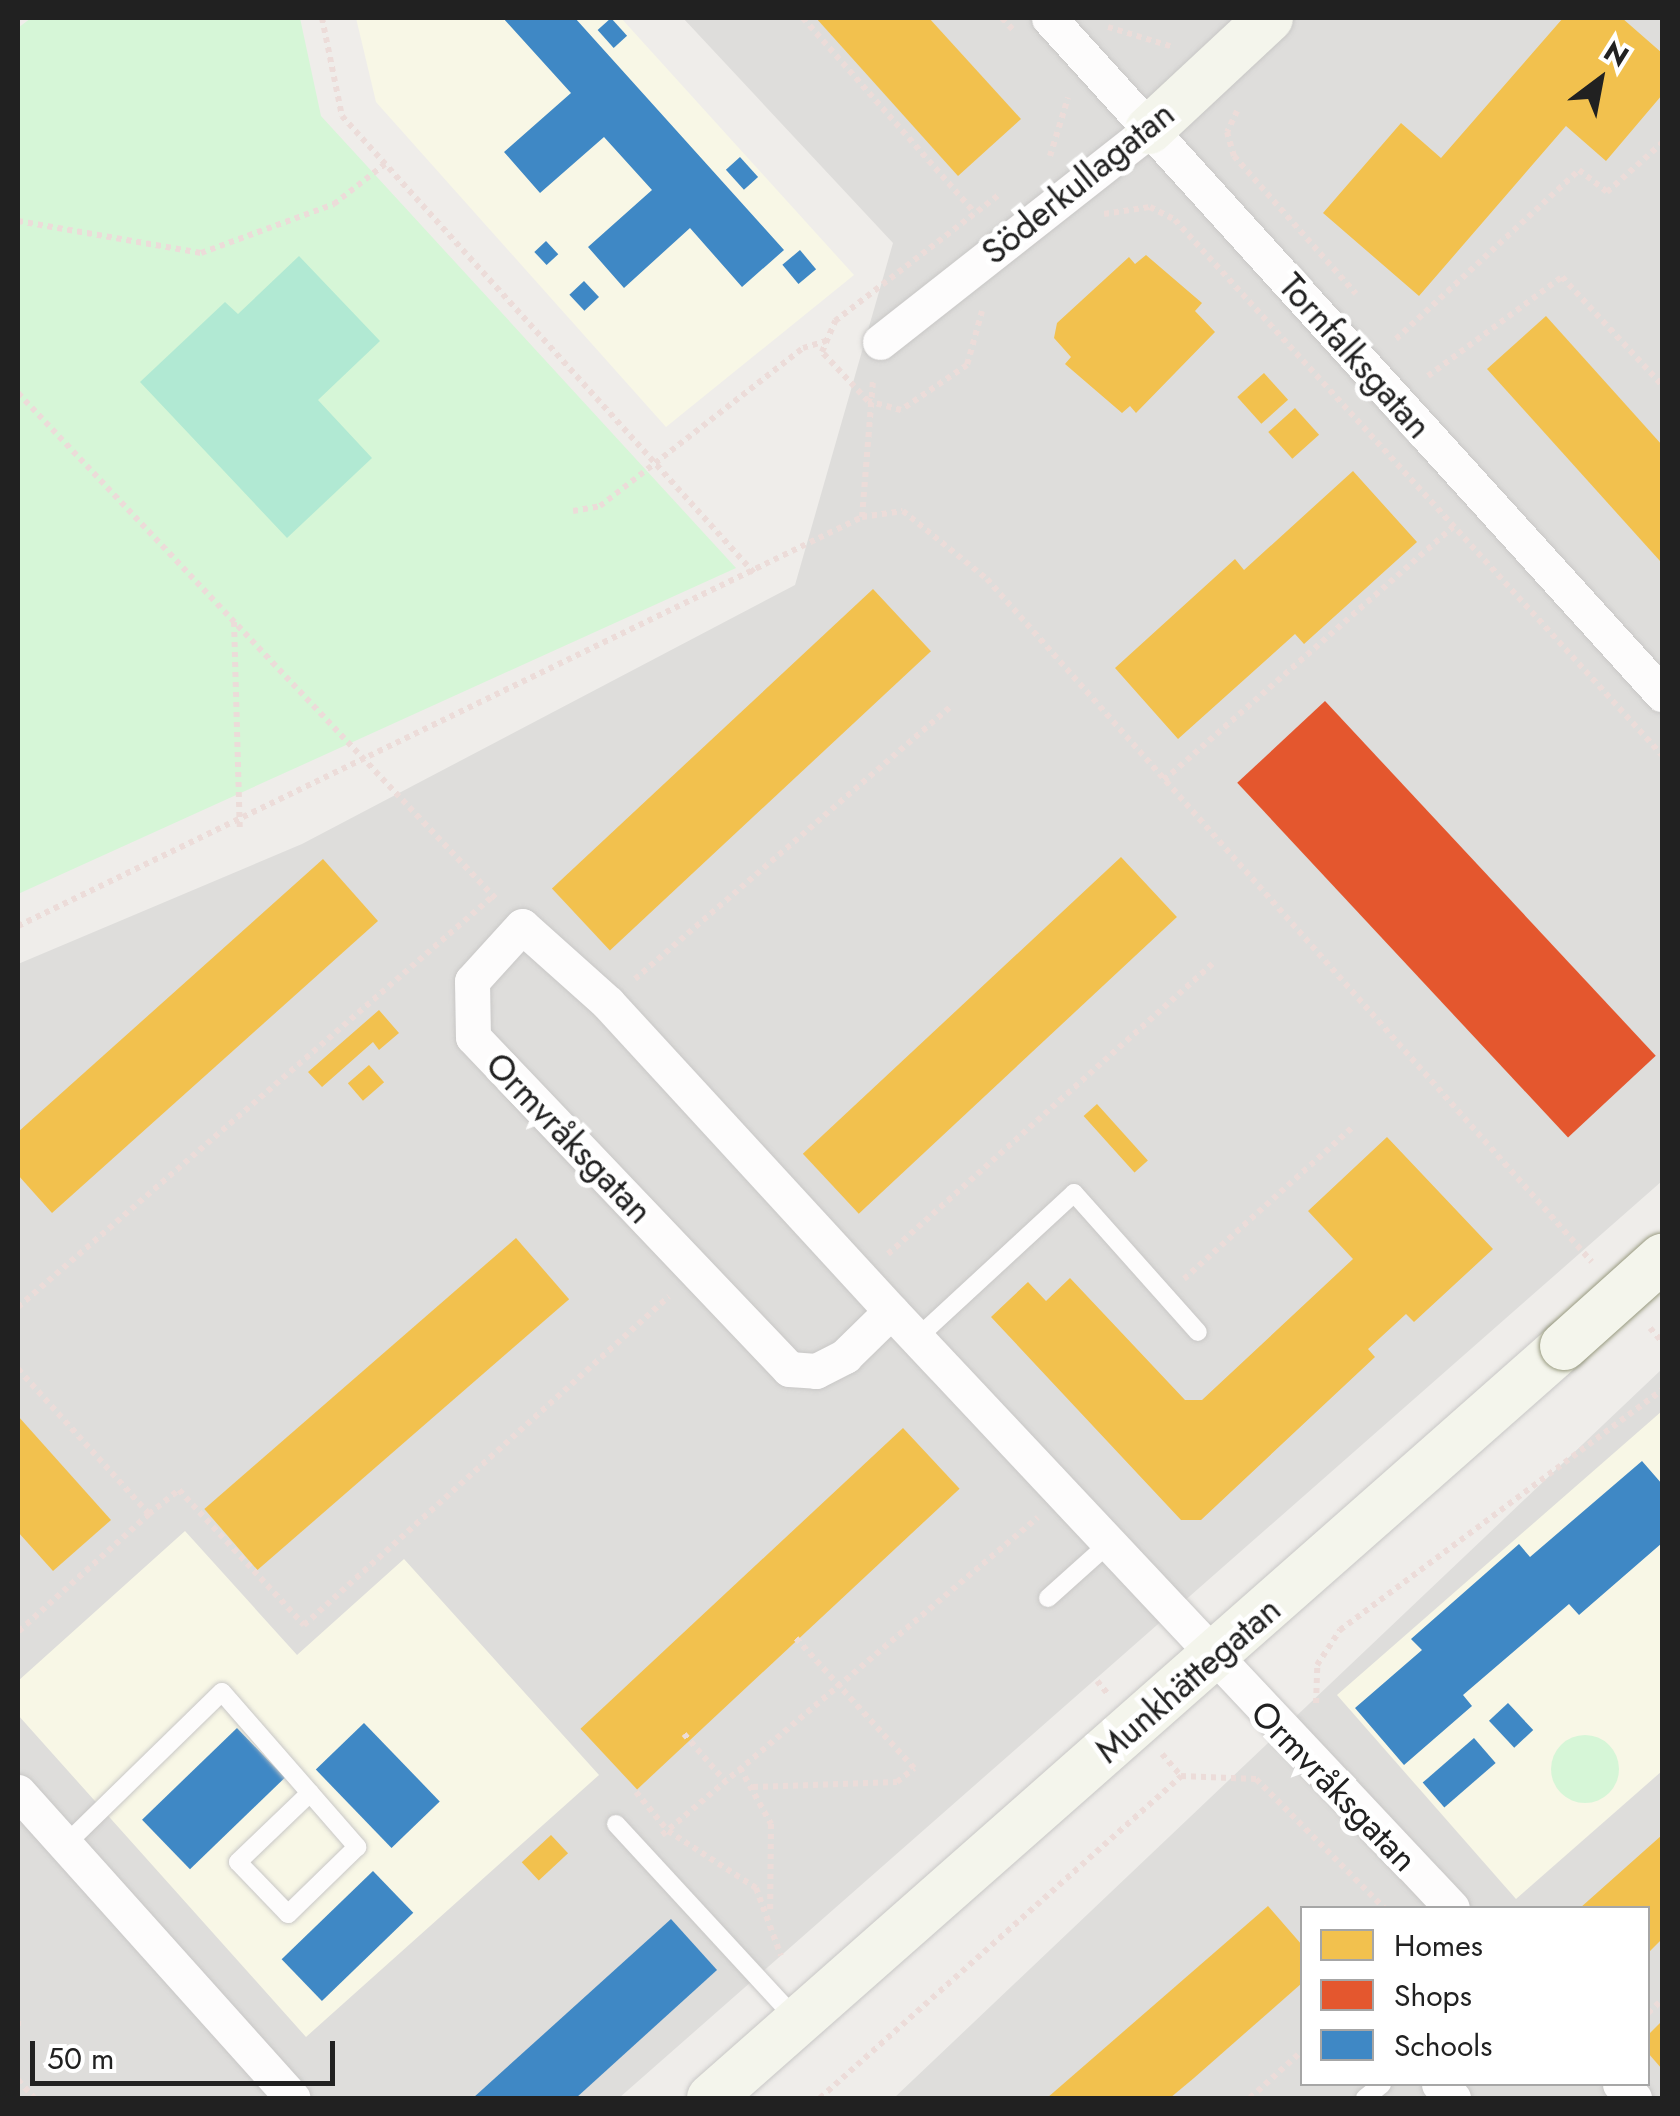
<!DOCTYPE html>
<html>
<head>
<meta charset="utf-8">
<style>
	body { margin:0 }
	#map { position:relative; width:1680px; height:2116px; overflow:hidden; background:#efedea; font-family:Jost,sans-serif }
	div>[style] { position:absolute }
	.residential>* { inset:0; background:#dedddb }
	.education>* { inset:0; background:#f8f7e6 }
	.park>* { inset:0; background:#d6f6d7 }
	.round { border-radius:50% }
	.pitch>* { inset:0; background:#b1e9d3 }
	.homes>* { inset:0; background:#f2c14e; transform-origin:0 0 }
	.shops>* { inset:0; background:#e4572e; transform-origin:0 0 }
	.schools>* { inset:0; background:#3f88c5; transform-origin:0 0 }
	.path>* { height:6px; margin-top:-3px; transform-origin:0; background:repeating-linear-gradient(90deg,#ecdcd9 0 5px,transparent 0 10px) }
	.roads { filter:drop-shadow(0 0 2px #c8c7c6) drop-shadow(0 0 2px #c8c7c6) }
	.lane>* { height:18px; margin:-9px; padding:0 9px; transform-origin:9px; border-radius:9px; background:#fdfcfc }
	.street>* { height:35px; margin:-17.5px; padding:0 17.5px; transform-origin:17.5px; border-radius:17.5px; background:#fdfcfc }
	.secondary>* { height:48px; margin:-24px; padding:0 24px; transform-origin:24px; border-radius:24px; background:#f4f5ec }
	.bridges { filter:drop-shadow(0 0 2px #989a80) drop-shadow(0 0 2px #989a80) }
	.secondary-bridge>* { height:48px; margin:-24px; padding:0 24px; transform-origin:24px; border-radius:24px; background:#f4f5ec }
	span { translate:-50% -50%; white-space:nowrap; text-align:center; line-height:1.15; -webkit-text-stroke:10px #fff; paint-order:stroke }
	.street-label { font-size:35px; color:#212121 }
	.frame { position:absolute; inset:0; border:20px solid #212121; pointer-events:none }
	.legend { position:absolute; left:1300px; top:1906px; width:350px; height:180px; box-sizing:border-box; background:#fff; border:2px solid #a6a6a6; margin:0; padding:12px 18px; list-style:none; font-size:30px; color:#212121 }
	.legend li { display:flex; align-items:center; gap:20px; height:50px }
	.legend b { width:50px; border:2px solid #a6a6a6 }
	.north { position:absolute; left:1550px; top:30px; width:100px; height:100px; -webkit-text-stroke:8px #fff; paint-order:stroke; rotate:32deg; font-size:28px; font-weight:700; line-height:40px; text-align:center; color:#212121 }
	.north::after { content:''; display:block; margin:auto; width:35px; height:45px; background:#212121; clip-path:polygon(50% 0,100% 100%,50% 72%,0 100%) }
	.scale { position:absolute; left:30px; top:2041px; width:305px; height:45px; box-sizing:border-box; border:5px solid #212121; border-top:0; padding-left:12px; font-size:30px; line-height:35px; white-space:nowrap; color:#212121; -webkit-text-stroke:8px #fff; paint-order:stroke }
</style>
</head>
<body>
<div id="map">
	<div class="residential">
		<i style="clip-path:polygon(683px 18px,1662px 18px,1662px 1181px,619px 2098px,18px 2098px,18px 964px,302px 844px,795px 585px,893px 243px)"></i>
		<i style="clip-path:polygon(evenodd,1662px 1369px,1662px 2098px,894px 2098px,1662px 1369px,1302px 1908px,1648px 1908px,1648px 2084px,1302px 2084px,1302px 1908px)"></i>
	</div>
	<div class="education">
		<i style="clip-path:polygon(356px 18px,621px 18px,854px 275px,666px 427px,376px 102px)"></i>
		<i style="clip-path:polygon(1662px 1411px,1662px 1771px,1516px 1899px,1337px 1695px)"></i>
		<i style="clip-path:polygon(185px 1531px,297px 1655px,404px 1559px,599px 1775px,306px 2037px,18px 1715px,18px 1681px)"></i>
	</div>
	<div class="park">
		<i style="clip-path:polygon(31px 18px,300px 18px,321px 116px,736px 568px,18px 894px,18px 28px)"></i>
		<i class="round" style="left:1551px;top:1735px;width:68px;height:68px"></i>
	</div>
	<div class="pitch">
		<i style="clip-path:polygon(299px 256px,380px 341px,318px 400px,372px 458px,287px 538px,140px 382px,225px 302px,238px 314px)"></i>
	</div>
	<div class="homes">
		<i style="clip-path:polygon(816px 18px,929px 18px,1021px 119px,958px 176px)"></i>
		<i style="clip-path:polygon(1563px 18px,1622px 18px,1662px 53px,1662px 95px,1606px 161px,1566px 126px,1419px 296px,1323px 213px,1401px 123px,1441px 158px)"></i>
		<i style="clip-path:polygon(1146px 255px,1202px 303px,1195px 311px,1215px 332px,1136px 413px,1130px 406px,1122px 413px,1065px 364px,1071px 357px,1054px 338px,1057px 323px,1129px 257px,1135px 264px)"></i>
		<i style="clip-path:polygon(1546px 316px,1662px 445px,1660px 561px,1487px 369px)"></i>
		<i style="left:1264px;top:373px;width:36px;height:36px;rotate:48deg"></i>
		<i style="left:1295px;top:408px;width:36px;height:36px;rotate:48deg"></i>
		<i style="clip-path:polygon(1353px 471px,1417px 542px,1304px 644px,1295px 634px,1178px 739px,1115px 668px,1235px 559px,1244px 570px)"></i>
		<i style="left:873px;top:589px;width:85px;height:439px;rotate:47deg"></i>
		<i style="left:1121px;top:857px;width:82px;height:435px;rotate:47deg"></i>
		<i style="clip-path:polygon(323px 859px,378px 921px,52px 1213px,18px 1175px,18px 1132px)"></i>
		<i style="clip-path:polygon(379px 1010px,399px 1033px,379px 1050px,373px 1042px,322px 1087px,308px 1072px)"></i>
		<i style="left:369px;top:1065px;width:23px;height:28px;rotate:49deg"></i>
		<i style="left:1097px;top:1104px;width:76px;height:18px;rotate:48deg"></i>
		<i style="clip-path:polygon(1387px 1137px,1493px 1249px,1414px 1322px,1406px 1314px,1368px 1349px,1375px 1357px,1201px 1520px,1181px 1520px,991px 1317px,1028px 1282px,1046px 1301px,1070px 1278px,1185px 1400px,1202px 1400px,1353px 1259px,1308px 1211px)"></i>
		<i style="left:516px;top:1238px;width:81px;height:413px;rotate:49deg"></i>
		<i style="clip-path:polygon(18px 1416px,111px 1520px,53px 1571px,18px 1532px)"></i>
		<i style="left:903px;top:1428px;width:83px;height:441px;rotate:47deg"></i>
		<i style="left:551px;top:1835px;width:25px;height:40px;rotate:47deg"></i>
		<i style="clip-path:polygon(1662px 1835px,1662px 1939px,1648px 1953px,1648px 1908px,1580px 1908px)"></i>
		<i style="clip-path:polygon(1268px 1906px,1302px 1945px,1302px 1983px,1194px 2078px,1170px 2098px,1047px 2098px)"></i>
		<i style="clip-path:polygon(1662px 2021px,1662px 2069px,1648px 2053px,1648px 2035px)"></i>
	</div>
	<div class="shops">
		<i style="left:1325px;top:701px;width:485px;height:120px;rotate:47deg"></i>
	</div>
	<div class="schools">
		<i style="clip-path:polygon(503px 18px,575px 18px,784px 250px,742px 287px,690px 228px,624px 288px,588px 247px,652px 190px,604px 137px,540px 193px,504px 152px,571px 93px)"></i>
		<i style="left:611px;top:18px;width:24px;height:18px;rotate:48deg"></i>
		<i style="left:740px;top:157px;width:27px;height:19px;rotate:48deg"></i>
		<i style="left:546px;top:241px;width:18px;height:16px;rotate:47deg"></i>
		<i style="left:800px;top:250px;width:25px;height:23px;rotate:50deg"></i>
		<i style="left:584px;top:281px;width:22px;height:20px;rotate:47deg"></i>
		<i style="clip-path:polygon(1642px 1461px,1662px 1484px,1662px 1543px,1579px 1615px,1569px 1604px,1463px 1695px,1472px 1706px,1404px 1765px,1355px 1708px,1422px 1650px,1411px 1639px,1519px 1544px,1530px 1557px)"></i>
		<i style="left:1508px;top:1703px;width:37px;height:26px;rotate:47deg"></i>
		<i style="left:364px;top:1723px;width:109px;height:67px;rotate:46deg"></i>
		<i style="left:237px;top:1728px;width:69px;height:132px;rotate:46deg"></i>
		<i style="left:1474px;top:1738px;width:33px;height:68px;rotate:49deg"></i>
		<i style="left:373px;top:1871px;width:58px;height:127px;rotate:46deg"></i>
		<i style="clip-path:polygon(671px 1919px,717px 1970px,576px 2098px,473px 2098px)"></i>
	</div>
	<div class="path">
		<i style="left:322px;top:18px;width:100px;rotate:78.5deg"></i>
		<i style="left:342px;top:116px;width:615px;rotate:47.96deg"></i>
		<i style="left:803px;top:18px;width:260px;rotate:48.6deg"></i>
		<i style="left:1002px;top:18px;width:18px;rotate:47deg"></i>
		<i style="left:1108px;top:27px;width:68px;rotate:17.1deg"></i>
		<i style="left:1237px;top:111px;width:23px;rotate:115deg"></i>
		<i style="left:1227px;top:132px;width:25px;rotate:74deg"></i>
		<i style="left:1234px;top:156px;width:184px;rotate:48.5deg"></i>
		<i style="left:1050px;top:156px;width:61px;rotate:-72.8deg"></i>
		<i style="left:1104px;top:214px;width:47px;rotate:-8.7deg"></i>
		<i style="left:1150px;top:207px;width:28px;rotate:27deg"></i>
		<i style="left:1175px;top:220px;width:723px;rotate:47.69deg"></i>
		<i style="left:18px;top:221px;width:186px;rotate:9.9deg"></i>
		<i style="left:201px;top:253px;width:142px;rotate:-20.2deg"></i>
		<i style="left:334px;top:204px;width:65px;rotate:-38.1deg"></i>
		<i style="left:982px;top:311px;width:56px;rotate:105.5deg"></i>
		<i style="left:967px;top:365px;width:80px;rotate:145.7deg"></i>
		<i style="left:901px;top:410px;width:34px;rotate:-165deg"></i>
		<i style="left:868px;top:401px;width:67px;rotate:-133.2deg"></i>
		<i style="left:822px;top:352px;width:34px;rotate:-67deg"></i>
		<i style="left:835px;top:321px;width:208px;rotate:-37.6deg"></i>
		<i style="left:1396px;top:339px;width:249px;rotate:-42.7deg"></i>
		<i style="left:1579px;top:170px;width:36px;rotate:38deg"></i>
		<i style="left:1607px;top:192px;width:74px;rotate:-41.7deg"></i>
		<i style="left:1428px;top:376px;width:167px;rotate:-36.5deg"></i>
		<i style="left:1562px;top:277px;width:147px;rotate:47.2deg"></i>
		<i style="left:18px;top:393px;width:697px;rotate:46.63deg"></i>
		<i style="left:573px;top:511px;width:27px;rotate:-10deg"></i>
		<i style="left:600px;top:506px;width:257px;rotate:-37.9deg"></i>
		<i style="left:803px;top:348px;width:24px;rotate:-17deg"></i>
		<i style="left:862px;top:517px;width:138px;rotate:-85.4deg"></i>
		<i style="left:234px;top:622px;width:209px;rotate:88.4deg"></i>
		<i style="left:1164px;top:780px;width:384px;rotate:-41.2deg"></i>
		<i style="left:18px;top:926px;width:938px;rotate:-25.85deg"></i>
		<i style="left:862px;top:517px;width:41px;rotate:-8.3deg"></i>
		<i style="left:903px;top:511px;width:108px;rotate:39deg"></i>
		<i style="left:987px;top:579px;width:912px;rotate:48.47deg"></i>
		<i style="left:635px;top:979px;width:419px;rotate:-40.8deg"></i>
		<i style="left:888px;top:1254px;width:438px;rotate:-41.8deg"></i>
		<i style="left:1184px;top:1279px;width:229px;rotate:-42deg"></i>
		<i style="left:18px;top:1307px;width:627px;rotate:-40.86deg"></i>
		<i style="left:1650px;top:1328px;width:18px;rotate:49deg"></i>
		<i style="left:18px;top:1369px;width:195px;rotate:47.9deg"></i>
		<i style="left:149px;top:1514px;width:176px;rotate:138deg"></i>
		<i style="left:149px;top:1514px;width:38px;rotate:-39deg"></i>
		<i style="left:179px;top:1490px;width:184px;rotate:47.2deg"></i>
		<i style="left:304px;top:1625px;width:491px;rotate:-42deg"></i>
		<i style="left:1097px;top:1681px;width:16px;rotate:50deg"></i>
		<i style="left:1316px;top:1703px;width:38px;rotate:-88deg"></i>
		<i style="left:1317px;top:1665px;width:42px;rotate:-56.7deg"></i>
		<i style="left:1340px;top:1630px;width:402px;rotate:-36.7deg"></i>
		<i style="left:684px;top:1734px;width:62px;rotate:48.9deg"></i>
		<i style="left:1162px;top:1754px;width:29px;rotate:49deg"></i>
		<i style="left:740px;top:1768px;width:64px;rotate:61deg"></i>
		<i style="left:771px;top:1824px;width:89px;rotate:90.6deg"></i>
		<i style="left:753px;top:1787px;width:144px;rotate:-2deg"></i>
		<i style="left:897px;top:1782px;width:22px;rotate:-39deg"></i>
		<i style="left:914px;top:1768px;width:178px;rotate:-132.3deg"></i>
		<i style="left:636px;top:1792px;width:50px;rotate:50.6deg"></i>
		<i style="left:668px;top:1831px;width:105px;rotate:32.9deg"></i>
		<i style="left:756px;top:1888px;width:72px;rotate:69.8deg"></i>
		<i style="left:662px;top:1835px;width:492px;rotate:-40.2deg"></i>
		<i style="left:1648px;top:2013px;width:19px;rotate:-43deg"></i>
		<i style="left:18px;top:2021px;width:9px;rotate:90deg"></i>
		<i style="left:18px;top:2080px;width:24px;rotate:48deg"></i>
		<i style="left:820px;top:2098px;width:484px;rotate:-41.7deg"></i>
		<i style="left:1181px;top:1776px;width:75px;rotate:2.3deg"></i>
		<i style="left:1256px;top:1779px;width:182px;rotate:45.2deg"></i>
		<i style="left:1250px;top:2098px;width:70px;rotate:-42.1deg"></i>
	</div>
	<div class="roads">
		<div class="lane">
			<i style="left:916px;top:1339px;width:215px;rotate:-42.7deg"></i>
			<i style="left:1074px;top:1193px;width:186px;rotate:48.3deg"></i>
			<i style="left:1048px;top:1598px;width:79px;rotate:-41.9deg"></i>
			<i style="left:616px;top:1824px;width:268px;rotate:47.3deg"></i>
			<i style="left:65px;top:1845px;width:219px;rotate:-44.3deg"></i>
			<i style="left:222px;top:1692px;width:206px;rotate:48.9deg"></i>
			<i style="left:357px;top:1847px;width:96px;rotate:135.8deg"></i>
			<i style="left:288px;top:1914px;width:72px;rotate:-133.9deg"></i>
			<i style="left:238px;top:1862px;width:100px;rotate:-43.8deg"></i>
			<i style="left:1365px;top:2098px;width:22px;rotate:-39deg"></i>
		</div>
		<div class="street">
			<i style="left:1049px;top:18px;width:913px;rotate:47.8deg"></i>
			<i style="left:880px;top:342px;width:342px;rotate:-38.2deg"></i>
			<i style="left:891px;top:1311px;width:418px;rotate:-132.6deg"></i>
			<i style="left:608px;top:1003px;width:115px;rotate:-138.2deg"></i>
			<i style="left:522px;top:926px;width:74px;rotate:132.3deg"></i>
			<i style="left:472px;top:981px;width:56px;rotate:89deg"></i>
			<i style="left:473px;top:1037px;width:458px;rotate:46.4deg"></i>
			<i style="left:789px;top:1369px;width:27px;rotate:4deg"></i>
			<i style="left:816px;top:1371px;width:33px;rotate:-27deg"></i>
			<i style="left:845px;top:1356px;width:64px;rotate:-44.4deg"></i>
			<i style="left:891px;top:1311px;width:819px;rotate:46.78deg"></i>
			<i style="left:18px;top:1792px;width:411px;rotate:48.1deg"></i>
			<i style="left:1439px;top:2084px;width:20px;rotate:45deg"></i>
			<i style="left:1620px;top:2084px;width:20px;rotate:45deg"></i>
		</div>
		<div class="secondary">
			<i style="left:1149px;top:130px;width:164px;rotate:-43deg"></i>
			<i style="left:711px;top:2098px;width:1137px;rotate:-41.4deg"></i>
		</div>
	</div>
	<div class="bridges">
		<div class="secondary-bridge">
			<i style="left:1564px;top:1346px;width:132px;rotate:-41.9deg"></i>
		</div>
	</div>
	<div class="street-label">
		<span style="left:1078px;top:183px;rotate:-39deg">Söderkullagatan</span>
		<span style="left:1355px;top:356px;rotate:48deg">Tornfalksgatan</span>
		<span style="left:569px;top:1138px;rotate:46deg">Ormvråksgatan</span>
		<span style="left:1188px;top:1680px;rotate:-41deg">Munkhättegatan</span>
		<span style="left:1334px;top:1786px;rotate:46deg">Ormvråksgatan</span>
	</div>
	<div class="frame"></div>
	<ul class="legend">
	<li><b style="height:28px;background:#f2c14e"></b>Homes</li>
	<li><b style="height:28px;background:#e4572e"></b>Shops</li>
	<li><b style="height:28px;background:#3f88c5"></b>Schools</li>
	</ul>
	<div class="north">N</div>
	<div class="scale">50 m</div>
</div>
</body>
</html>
